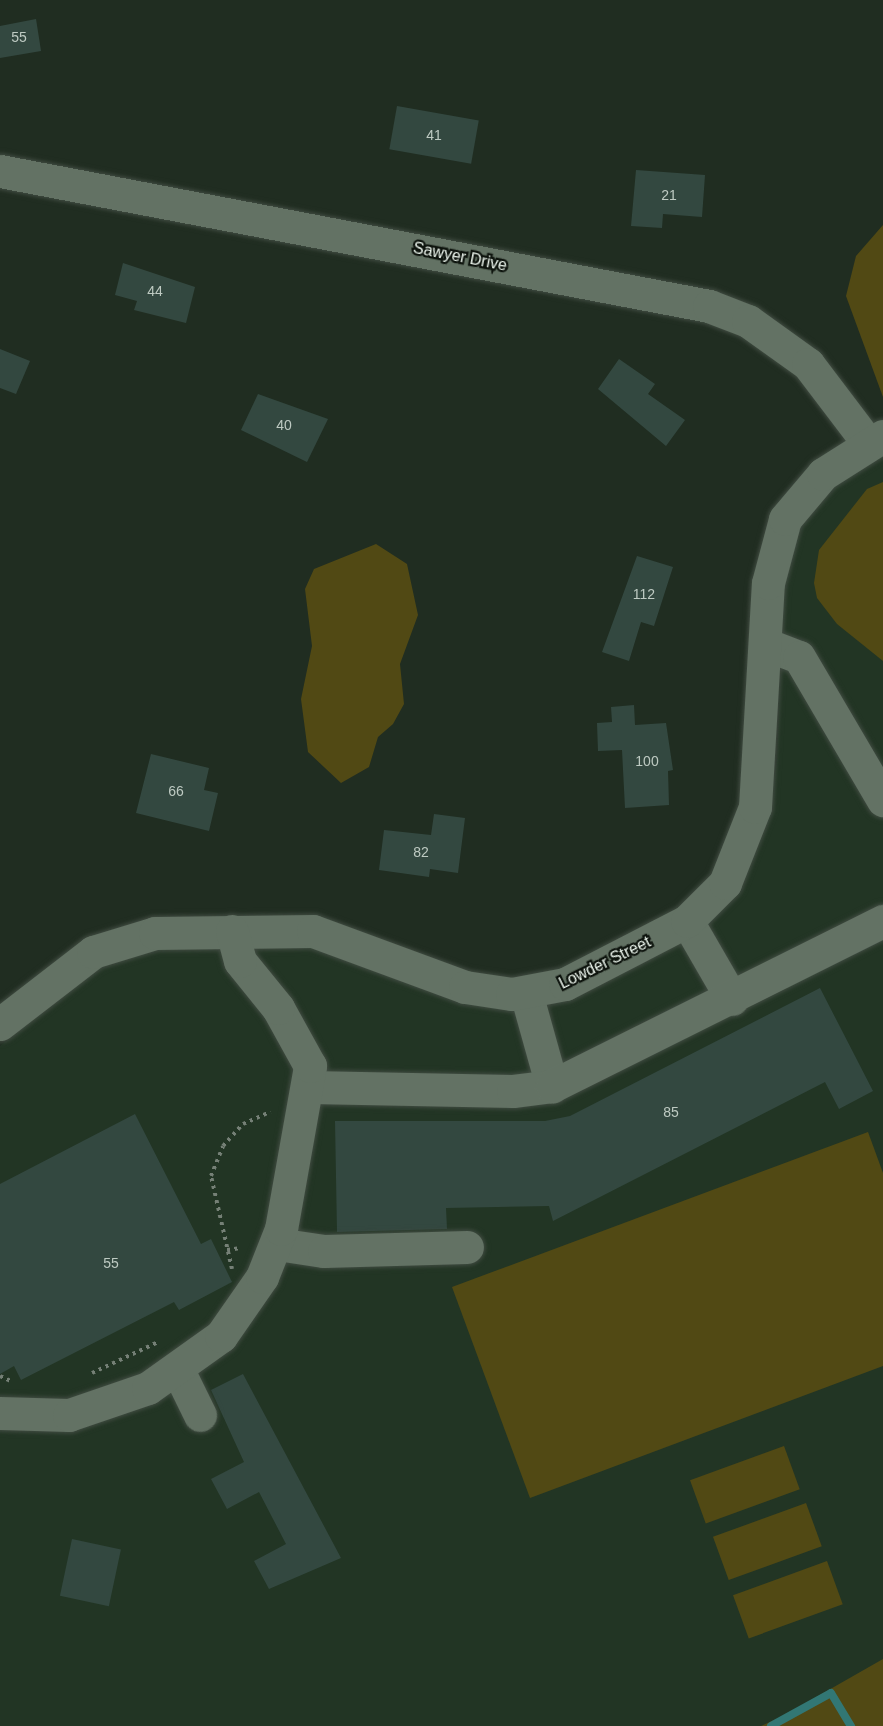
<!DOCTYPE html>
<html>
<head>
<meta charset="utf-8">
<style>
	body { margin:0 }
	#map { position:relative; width:883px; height:1726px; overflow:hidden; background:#202d21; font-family:Helvetica,sans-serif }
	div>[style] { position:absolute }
	.built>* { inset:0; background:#223524 }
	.green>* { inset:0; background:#514914; transform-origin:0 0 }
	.stream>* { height:8px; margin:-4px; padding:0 4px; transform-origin:4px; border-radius:4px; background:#327774 }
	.building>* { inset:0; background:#334840; transform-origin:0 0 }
	.path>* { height:4px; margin-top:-2px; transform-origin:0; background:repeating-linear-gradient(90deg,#758076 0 3px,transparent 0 7.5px) }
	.roads { filter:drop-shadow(0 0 2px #404b41) drop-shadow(0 0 2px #404b41) }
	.minor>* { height:33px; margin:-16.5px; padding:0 16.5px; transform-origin:16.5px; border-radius:16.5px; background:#637264 }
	span { translate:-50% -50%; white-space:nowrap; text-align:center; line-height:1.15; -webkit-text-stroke:4.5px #0e140e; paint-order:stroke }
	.number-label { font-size:14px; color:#becac2 }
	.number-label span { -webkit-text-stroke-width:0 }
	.street-label { font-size:16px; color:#edf6ee }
</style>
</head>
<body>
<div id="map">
	<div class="built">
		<i style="clip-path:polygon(883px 454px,883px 1684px,776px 1726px,0 1726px,0 1046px,101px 966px,156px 949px,310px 947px,443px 997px,511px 1010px,571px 999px,696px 934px,738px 891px,766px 827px,777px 761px,784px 585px,800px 526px,834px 486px)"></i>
	</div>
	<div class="green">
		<i style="clip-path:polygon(883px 225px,883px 397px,846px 296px,856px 256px)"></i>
		<i style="clip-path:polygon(883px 482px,883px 661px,837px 624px,817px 598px,814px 583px,819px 550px,867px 489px)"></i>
		<i style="clip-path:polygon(376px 544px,407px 564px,418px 615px,400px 664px,404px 704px,393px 724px,378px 737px,369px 767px,341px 783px,308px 752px,301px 699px,312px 646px,305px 589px,314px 569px)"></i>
		<i style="clip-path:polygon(868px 1132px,883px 1173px,883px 1366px,530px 1498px,452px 1287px)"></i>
		<i style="left:784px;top:1446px;width:46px;height:100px;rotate:70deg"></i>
		<i style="left:806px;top:1503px;width:46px;height:99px;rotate:70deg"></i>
		<i style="left:827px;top:1561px;width:46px;height:100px;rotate:70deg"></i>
		<i style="clip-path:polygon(883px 1659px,883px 1726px,761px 1726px,783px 1716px)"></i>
	</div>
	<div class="stream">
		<i style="left:771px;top:1726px;width:68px;rotate:-28.8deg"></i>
		<i style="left:831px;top:1693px;width:39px;rotate:59deg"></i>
	</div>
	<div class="building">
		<i style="clip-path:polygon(36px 19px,41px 51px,0 58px,0 26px)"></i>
		<i style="left:397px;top:106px;width:83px;height:44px;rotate:10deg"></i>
		<i style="clip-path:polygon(636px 170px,705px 175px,702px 217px,663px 214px,662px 228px,631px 226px)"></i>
		<i style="clip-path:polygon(123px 263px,195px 287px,186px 323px,134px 310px,137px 301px,115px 295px)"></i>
		<i style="clip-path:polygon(0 349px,30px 361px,16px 394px,0 388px)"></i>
		<i style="clip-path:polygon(619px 359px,655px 384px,648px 394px,685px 420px,666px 446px,598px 389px)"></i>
		<i style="clip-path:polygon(258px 394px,328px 419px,307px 462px,241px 430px)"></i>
		<i style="clip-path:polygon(637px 556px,673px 567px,654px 626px,641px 622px,629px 661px,602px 652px)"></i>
		<i style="clip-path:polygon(634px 705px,635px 725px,666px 723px,673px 770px,668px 771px,669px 805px,625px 808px,622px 750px,598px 751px,597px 723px,612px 722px,611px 707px)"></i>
		<i style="clip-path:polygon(151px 754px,209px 768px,204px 790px,218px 793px,209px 831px,136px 813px)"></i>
		<i style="clip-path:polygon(434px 814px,465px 818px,458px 873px,430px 869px,429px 877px,379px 870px,384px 830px,431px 835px)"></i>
		<i style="clip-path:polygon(820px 988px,873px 1091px,839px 1109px,825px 1082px,553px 1221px,549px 1206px,446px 1208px,447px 1229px,337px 1232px,335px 1121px,545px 1121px,570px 1116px)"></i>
		<i style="clip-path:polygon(135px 1114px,201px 1244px,211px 1239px,232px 1282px,179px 1310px,174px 1302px,21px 1380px,14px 1366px,0 1374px,0 1184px)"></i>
		<i style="clip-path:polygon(243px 1374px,341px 1558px,269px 1589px,254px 1561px,286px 1544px,259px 1492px,227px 1509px,211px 1479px,244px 1462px,211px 1390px)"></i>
		<i style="left:72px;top:1539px;width:50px;height:58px;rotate:12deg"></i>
	</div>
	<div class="path">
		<i style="left:227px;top:1250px;width:14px;rotate:-8deg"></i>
		<i style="left:232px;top:1269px;width:95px;rotate:-102.7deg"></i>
		<i style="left:211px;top:1176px;width:32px;rotate:-68deg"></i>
		<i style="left:223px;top:1146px;width:30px;rotate:-48deg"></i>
		<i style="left:243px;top:1124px;width:30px;rotate:-24deg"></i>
		<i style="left:92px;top:1373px;width:71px;rotate:-25.1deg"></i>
		<i style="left:0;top:1376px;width:14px;rotate:25deg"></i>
	</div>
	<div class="roads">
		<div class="minor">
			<i style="left:0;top:171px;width:722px;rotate:10.78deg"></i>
			<i style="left:709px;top:306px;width:42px;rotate:21deg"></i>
			<i style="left:748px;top:321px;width:74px;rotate:35.6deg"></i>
			<i style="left:808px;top:364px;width:99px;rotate:52.8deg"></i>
			<i style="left:765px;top:644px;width:36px;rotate:21deg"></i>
			<i style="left:799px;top:657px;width:166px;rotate:59.6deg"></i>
			<i style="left:687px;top:921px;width:90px;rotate:60deg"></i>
			<i style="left:526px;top:993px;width:97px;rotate:74.4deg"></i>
			<i style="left:0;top:1024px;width:118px;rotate:-37.7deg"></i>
			<i style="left:93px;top:952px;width:65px;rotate:-17deg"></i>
			<i style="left:155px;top:933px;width:158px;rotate:-0.7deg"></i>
			<i style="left:313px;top:931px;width:162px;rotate:20.2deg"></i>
			<i style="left:465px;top:987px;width:48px;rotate:8.5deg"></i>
			<i style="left:512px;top:994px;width:54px;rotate:-10.7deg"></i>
			<i style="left:565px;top:984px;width:137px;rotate:-27.3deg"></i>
			<i style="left:687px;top:921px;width:54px;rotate:-45deg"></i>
			<i style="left:725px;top:883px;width:82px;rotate:-68.5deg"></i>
			<i style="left:755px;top:807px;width:224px;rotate:-86.7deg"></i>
			<i style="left:768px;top:583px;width:66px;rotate:-75.1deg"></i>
			<i style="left:785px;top:519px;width:59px;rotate:-49.8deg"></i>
			<i style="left:823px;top:474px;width:71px;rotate:-32.3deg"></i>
			<i style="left:310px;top:1087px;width:203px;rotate:1.1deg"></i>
			<i style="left:513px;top:1091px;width:39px;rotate:-7deg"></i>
			<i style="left:552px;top:1086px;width:370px;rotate:-26.5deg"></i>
			<i style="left:277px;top:1244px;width:48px;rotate:8.5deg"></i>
			<i style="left:324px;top:1251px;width:143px;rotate:-1.6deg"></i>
			<i style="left:178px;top:1370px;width:50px;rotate:63.9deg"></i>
			<i style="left:0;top:1413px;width:69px;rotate:1.7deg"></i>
			<i style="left:69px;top:1415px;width:83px;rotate:-18.9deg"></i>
			<i style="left:148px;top:1388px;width:90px;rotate:-35.5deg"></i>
			<i style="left:221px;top:1336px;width:72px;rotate:-55.2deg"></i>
			<i style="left:262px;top:1277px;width:52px;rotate:-68.4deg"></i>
			<i style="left:281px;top:1229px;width:166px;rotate:-79.9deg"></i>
			<i style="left:310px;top:1066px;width:66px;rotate:-118.9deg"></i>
			<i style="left:278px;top:1008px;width:60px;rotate:-129deg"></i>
			<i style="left:240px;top:961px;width:31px;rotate:-105deg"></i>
		</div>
	</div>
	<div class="number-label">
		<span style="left:19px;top:37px">55</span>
		<span style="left:434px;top:135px">41</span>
		<span style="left:669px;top:195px">21</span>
		<span style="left:155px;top:291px">44</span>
		<span style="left:284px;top:425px">40</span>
		<span style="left:644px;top:594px">112</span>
		<span style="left:647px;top:761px">100</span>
		<span style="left:176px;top:791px">66</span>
		<span style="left:421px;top:852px">82</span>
		<span style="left:671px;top:1112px">85</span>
		<span style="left:111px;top:1263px">55</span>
	</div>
	<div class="street-label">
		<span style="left:460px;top:257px;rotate:11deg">Sawyer Drive</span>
		<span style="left:605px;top:963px;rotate:-26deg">Lowder Street</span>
	</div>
</div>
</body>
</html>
